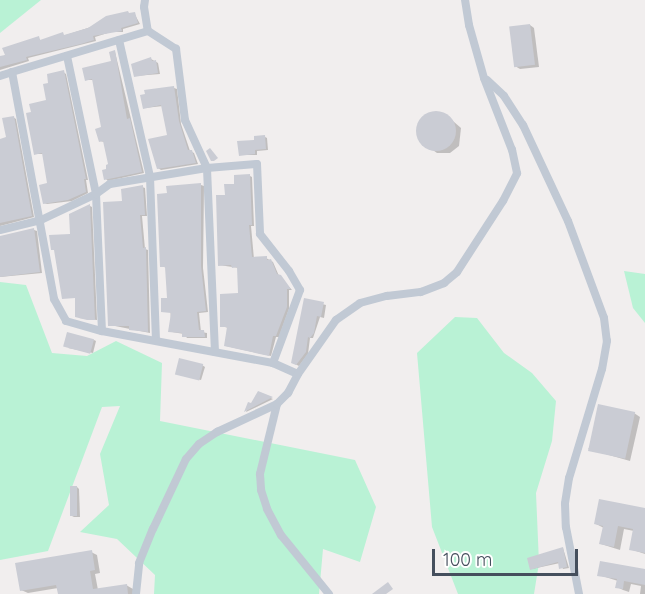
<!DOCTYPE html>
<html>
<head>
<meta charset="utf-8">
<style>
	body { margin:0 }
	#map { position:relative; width:645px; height:594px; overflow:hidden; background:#f1eeee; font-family:Quicksand,sans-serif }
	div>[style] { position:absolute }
	.green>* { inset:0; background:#b9f2d5 }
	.shadow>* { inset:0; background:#0003 }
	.building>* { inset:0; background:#caccd4; transform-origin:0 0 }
	.round { border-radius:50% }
	.street>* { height:8px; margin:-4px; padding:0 4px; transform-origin:4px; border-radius:4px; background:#c1c9d4 }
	span { translate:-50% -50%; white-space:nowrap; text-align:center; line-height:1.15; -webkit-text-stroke:6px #fff; paint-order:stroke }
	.scale { position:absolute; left:432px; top:549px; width:146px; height:27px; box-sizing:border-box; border:3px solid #454f5d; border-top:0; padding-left:8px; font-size:18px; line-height:21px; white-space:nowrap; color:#454f5d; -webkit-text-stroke:4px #fff; paint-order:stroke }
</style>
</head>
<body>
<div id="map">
	<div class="green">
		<i style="clip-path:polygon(0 0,41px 0,0 33px)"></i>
		<i style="clip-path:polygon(624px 271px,645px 274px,645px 323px,633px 308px)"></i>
		<i style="clip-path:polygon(0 282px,26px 285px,52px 353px,87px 356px,116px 341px,162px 363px,160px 421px,355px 460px,376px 507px,360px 562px,323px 549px,319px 594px,154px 594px,155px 575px,117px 539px,80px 532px,109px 505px,100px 454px,120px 406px,102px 407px,48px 551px,0 560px)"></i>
		<i style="clip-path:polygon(455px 317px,477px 318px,504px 353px,532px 373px,556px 401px,552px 441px,536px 493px,539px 563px,534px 594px,458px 594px,432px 527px,417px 353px)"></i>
	</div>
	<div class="shadow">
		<i style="clip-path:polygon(134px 13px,140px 24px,123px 29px,123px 32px,111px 32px,95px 37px,96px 41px,28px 58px,29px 61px,0 70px,0 58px,38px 37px,41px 41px,66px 35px)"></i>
		<i style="clip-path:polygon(530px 25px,534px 28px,539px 67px,520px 69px,515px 66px)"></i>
		<i style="clip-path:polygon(115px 52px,144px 173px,108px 181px,106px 179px,110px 165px,104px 142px,100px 141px,103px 128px,94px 80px,86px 80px,113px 62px)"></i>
		<i style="clip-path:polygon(151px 59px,158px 63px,160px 74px,135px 76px)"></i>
		<i style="clip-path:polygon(63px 72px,66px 74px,88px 180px,86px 180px,88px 193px,72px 201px,47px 204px,44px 203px,49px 184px,44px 154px,35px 154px,50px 84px)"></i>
		<i style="clip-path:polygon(174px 88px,177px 89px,181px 124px,190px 151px,194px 153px,198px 164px,161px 170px,158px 168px,169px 136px,163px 106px,145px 108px)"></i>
		<i style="clip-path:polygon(428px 114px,446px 115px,461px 128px,459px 146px,450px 153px,437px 153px,420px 141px,419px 123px)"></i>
		<i style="clip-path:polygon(13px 117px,16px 119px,34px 217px,0 226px,0 140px,8px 138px)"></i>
		<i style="clip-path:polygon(265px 137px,267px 138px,268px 150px,257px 151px,257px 155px,240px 155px)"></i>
		<i style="clip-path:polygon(250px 176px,252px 177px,254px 226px,251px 226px,254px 259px,266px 258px,273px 262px,279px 276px,292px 290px,289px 290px,289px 309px,279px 337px,276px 337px,271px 356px,226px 346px,228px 328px,222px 326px,239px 294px,239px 268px,219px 265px,227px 196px,236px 185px)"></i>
		<i style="clip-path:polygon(201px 185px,204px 186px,203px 268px,208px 312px,199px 313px,201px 332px,207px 333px,207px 338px,187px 338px,184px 334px,172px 332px,167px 268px,161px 266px)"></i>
		<i style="clip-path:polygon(142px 187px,145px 188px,147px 216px,142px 216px,145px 249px,148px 250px,150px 333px,110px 325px,124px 202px)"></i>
		<i style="clip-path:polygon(90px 206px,92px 207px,97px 320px,79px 318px,76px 298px,64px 298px,56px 251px,72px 236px)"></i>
		<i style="clip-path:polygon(34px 230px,37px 231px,42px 273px,0 277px,0 237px)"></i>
		<i style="clip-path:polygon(306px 300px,326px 305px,324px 318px,320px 317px,313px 338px,310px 338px,308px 354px,299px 366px,293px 363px)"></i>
		<i style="clip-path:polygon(94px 340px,96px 341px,93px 353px,68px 348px)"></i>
		<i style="clip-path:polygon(202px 365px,205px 367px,201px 380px,180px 375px)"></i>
		<i style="clip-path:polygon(259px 393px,273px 399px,246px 412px,249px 404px,252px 405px)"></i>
		<i style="clip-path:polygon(634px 413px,640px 417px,630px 461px,588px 449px)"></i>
		<i style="clip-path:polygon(77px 487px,79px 489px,80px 517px,74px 517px,72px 516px)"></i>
		<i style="clip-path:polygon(645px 509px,645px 554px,630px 549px,634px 531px,624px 529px,620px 550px,601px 544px,604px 528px,596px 524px)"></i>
		<i style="clip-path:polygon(563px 548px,569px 568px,563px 569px,560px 563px,532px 569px)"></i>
		<i style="clip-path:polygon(91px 552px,97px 555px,100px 573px,95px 574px,98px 590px,126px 585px,133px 589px,134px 594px,59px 594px,58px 588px,28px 593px,21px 590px)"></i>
		<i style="clip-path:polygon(645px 570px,645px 594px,640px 594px,641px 586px,631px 584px,629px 592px,623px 590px,617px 587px,618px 581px,599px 575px)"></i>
	</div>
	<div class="building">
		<i style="clip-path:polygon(128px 11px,129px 13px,135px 12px,138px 23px,121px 28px,122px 31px,93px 36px,94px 40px,81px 44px,26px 57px,27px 60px,0 67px,0 56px,5px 55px,2px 48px,39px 36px,40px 40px,63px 32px,64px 35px,88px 28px,106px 16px)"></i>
		<i style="left:530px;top:24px;width:41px;height:21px;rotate:83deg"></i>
		<i style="clip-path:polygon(115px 50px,127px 119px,130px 118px,142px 172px,104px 180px,102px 170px,106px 169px,106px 165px,108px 164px,103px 141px,99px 142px,95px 129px,101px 127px,92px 79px,85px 81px,82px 68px,111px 61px,109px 52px)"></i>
		<i style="clip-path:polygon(151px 57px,152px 61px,156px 60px,158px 73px,134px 77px,131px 64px)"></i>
		<i style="clip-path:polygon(64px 70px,86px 179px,84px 179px,86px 192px,68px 200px,43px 204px,39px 185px,47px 183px,42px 153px,34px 155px,26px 113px,31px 112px,29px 104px,46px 100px,43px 84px,48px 83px,47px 74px)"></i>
		<i style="clip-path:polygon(174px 86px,179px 121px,188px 150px,192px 150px,196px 163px,157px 169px,148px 139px,167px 135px,161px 105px,143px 109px,140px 95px,145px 94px,144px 90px)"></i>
		<i class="round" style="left:416px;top:111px;width:40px;height:40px"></i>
		<i style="clip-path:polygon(14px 116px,32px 216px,0 223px,0 139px,6px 137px,2px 118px)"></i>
		<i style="clip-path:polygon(265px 135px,266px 149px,255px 150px,255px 154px,239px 156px,237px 141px,254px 140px,254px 136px)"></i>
		<i style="clip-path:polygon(210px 148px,218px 158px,214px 161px,211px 161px,206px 151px)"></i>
		<i style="clip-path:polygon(250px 174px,252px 225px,249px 225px,252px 257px,267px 256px,267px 260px,271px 259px,277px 274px,281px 275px,291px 289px,287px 289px,287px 307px,276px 336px,273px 336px,269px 356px,224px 346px,227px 327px,220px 327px,220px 294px,238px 293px,237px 267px,232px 268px,231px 265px,218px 266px,216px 195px,225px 195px,224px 184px,234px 184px,234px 175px)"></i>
		<i style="clip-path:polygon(201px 183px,201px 266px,206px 311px,197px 312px,199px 330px,204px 330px,205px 337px,182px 337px,182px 333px,168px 332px,171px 313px,161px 312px,161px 298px,167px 298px,165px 267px,160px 267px,157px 194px,167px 193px,166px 186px)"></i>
		<i style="clip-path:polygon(143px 185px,145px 215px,140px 215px,143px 248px,146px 247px,148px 332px,129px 330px,129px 326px,108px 326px,103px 202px,122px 201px,121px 189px)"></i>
		<i style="clip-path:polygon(90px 204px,95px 320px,87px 320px,75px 317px,75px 298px,62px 299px,54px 250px,51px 250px,49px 235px,70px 234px,69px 214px)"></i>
		<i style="clip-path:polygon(34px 228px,40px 272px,0 277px,0 236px)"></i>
		<i style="clip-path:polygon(304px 298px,324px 302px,321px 317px,317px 316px,314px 333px,310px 338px,308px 337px,306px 352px,296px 365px,291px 363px)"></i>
		<i style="left:67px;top:332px;width:28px;height:15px;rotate:15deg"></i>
		<i style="left:179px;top:358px;width:25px;height:17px;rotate:14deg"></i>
		<i style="clip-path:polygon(258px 391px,273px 397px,244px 412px,248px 402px,251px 403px)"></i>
		<i style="left:598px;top:404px;width:38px;height:48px;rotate:12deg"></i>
		<i style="left:70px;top:486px;width:7px;height:30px"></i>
		<i style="clip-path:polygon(599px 499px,645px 508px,645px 553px,629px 550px,633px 529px,618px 526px,614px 547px,599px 544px,603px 526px,594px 524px)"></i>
		<i style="clip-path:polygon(563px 547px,567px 567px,559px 569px,558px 562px,530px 570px,527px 558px)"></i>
		<i style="clip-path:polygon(92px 550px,95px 570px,90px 571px,93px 589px,127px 584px,128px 594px,58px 594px,56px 585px,20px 591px,15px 563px)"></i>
		<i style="clip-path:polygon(600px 561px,645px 569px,645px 585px,624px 581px,623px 589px,615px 588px,617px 579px,597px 576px)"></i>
		<i style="clip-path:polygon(388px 582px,393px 589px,386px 594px,372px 594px)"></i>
	</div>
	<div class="street">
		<i style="left:145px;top:0;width:7px;rotate:98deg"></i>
		<i style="left:144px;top:7px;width:24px;rotate:81deg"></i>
		<i style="left:119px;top:40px;width:140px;rotate:77.2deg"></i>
		<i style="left:150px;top:177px;width:163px;rotate:87.9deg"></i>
		<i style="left:67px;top:56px;width:141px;rotate:78.1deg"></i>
		<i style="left:96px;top:194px;width:137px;rotate:87.5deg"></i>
		<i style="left:0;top:76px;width:13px;rotate:-18deg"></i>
		<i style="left:487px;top:80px;width:23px;rotate:43deg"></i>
		<i style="left:504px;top:96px;width:35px;rotate:57deg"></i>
		<i style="left:523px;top:125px;width:106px;rotate:64.9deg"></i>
		<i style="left:568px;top:221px;width:103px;rotate:69.6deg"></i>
		<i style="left:604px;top:318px;width:23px;rotate:83deg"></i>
		<i style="left:607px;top:341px;width:28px;rotate:100deg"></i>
		<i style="left:602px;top:369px;width:114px;rotate:106.8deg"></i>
		<i style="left:569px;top:478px;width:26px;rotate:99deg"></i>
		<i style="left:565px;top:504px;width:23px;rotate:88deg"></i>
		<i style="left:566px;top:527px;width:68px;rotate:79deg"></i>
		<i style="left:0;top:230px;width:42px;rotate:-13.7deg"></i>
		<i style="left:41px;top:220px;width:61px;rotate:-25.3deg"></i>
		<i style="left:96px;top:194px;width:17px;rotate:-36deg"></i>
		<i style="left:110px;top:184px;width:98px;rotate:-9.4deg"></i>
		<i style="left:207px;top:168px;width:50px;rotate:-4.6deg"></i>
		<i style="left:257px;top:164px;width:70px;rotate:87.5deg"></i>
		<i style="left:260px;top:234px;width:47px;rotate:51.9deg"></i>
		<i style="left:289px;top:271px;width:22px;rotate:60deg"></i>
		<i style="left:300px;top:290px;width:78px;rotate:110.3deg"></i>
		<i style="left:215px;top:352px;width:184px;rotate:-92.5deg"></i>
		<i style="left:207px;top:168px;width:53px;rotate:-114.6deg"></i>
		<i style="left:185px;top:120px;width:72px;rotate:-97.2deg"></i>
		<i style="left:176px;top:49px;width:33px;rotate:-147deg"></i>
		<i style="left:148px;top:31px;width:142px;rotate:163.2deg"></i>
		<i style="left:12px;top:72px;width:231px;rotate:79.5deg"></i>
		<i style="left:54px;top:299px;width:25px;rotate:61deg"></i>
		<i style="left:66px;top:321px;width:37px;rotate:16deg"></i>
		<i style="left:102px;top:331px;width:174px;rotate:10.6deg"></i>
		<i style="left:273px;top:363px;width:27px;rotate:24deg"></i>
		<i style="left:277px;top:404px;width:72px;rotate:103.7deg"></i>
		<i style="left:260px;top:474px;width:16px;rotate:86deg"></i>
		<i style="left:261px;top:490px;width:20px;rotate:72deg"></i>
		<i style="left:267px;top:509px;width:30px;rotate:62deg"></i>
		<i style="left:281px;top:535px;width:76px;rotate:50.9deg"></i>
		<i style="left:136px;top:594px;width:31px;rotate:-84deg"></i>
		<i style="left:139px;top:563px;width:37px;rotate:-68deg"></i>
		<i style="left:153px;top:529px;width:77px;rotate:-64.8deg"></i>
		<i style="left:186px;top:459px;width:20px;rotate:-49deg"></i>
		<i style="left:199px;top:444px;width:22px;rotate:-34deg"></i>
		<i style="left:217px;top:432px;width:66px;rotate:-25deg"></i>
		<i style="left:277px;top:404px;width:16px;rotate:-45deg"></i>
		<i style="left:288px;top:393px;width:21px;rotate:-62deg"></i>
		<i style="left:298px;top:374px;width:66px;rotate:-54.9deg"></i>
		<i style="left:336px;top:320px;width:29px;rotate:-35deg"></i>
		<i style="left:360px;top:303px;width:28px;rotate:-15deg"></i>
		<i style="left:387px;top:296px;width:34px;rotate:-7deg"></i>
		<i style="left:421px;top:292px;width:25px;rotate:-21deg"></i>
		<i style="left:444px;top:283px;width:17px;rotate:-40deg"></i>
		<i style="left:457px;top:272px;width:85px;rotate:-57.1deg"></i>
		<i style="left:503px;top:201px;width:31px;rotate:-63deg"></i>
		<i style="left:517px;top:173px;width:24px;rotate:-102deg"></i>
		<i style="left:512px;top:150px;width:77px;rotate:-111.3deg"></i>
		<i style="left:484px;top:78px;width:55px;rotate:-105.8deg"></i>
		<i style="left:469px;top:25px;width:25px;rotate:-99deg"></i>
	</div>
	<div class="scale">100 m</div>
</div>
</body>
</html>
